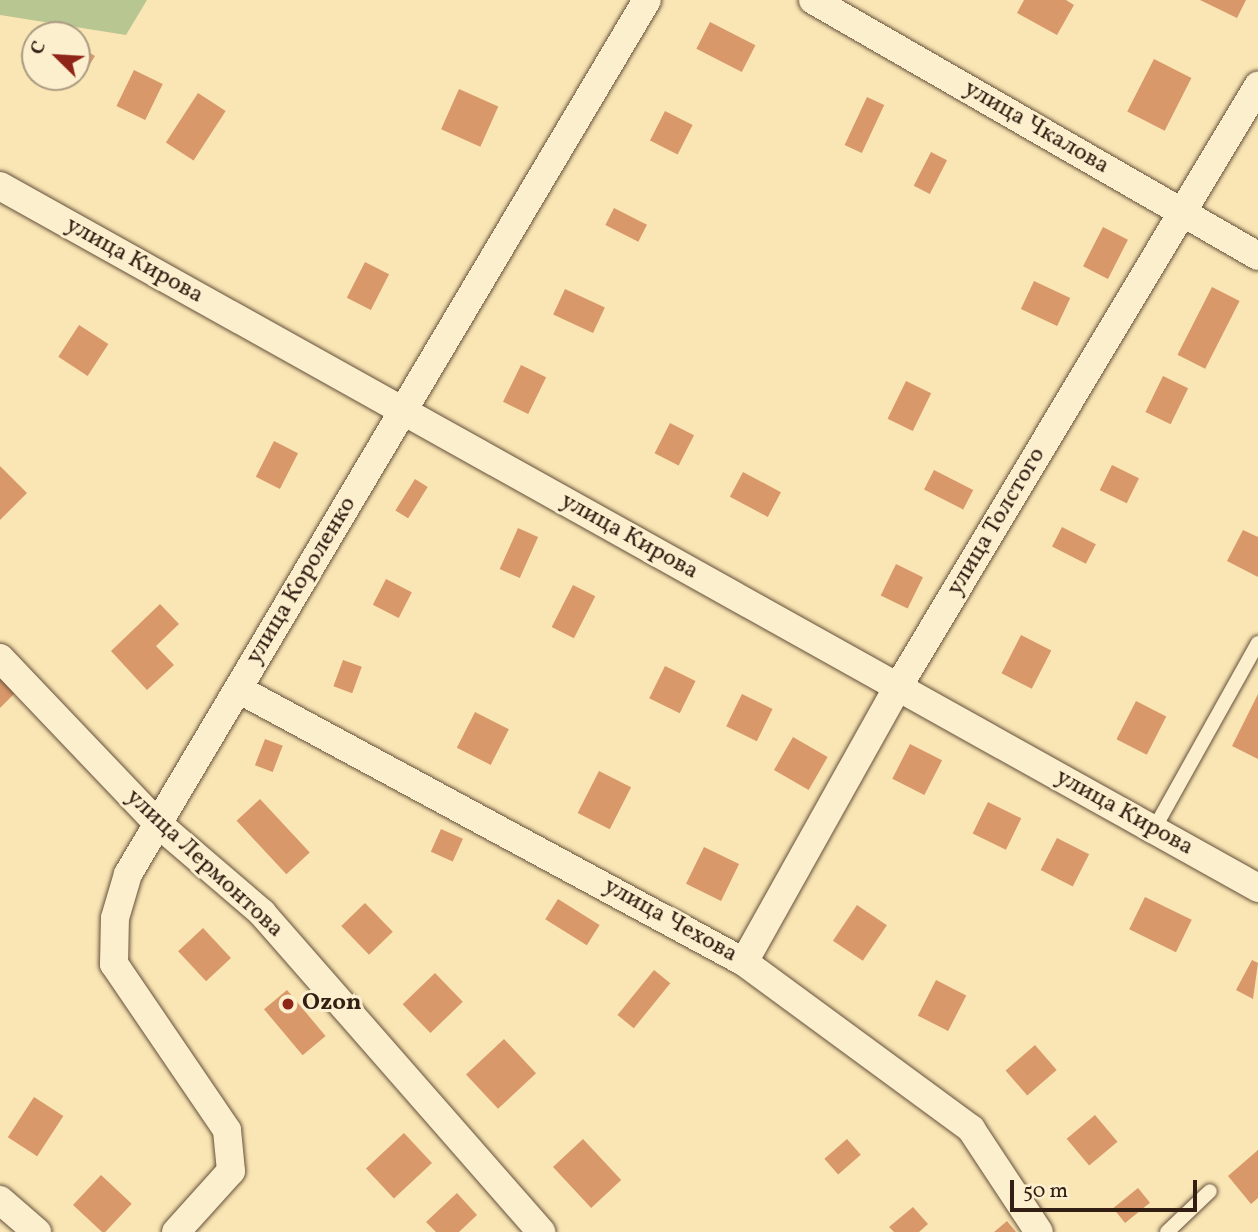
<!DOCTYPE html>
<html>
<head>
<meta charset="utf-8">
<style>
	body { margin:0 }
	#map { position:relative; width:1258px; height:1232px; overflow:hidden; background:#fae6b4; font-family:Vollkorn,serif }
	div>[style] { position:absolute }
	.green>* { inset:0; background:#b8c692 }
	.building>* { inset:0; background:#d99869; transform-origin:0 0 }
	.roads { filter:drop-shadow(0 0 2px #65503b) drop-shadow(0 0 2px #65503b) }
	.lane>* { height:14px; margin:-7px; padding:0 7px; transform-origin:7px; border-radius:7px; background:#fcefce }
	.street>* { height:28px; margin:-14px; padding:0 14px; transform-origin:14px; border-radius:14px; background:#fcefce }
	.dots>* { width:19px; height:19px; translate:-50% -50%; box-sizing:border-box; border:4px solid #fcefce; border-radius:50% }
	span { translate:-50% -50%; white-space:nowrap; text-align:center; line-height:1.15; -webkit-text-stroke:6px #fcefce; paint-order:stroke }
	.street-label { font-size:24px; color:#331e13 }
	.poi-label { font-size:24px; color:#331e13; font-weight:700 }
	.left { translate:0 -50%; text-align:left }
	.north { position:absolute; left:21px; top:21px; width:70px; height:70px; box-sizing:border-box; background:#fcefce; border:2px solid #ac9b83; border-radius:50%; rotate:294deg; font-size:19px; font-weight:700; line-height:28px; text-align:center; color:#331e13 }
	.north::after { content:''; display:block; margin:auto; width:24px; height:32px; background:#8f2418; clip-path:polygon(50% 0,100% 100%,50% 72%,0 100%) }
	.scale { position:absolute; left:1010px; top:1180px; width:187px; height:32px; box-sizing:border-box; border:4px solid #331e13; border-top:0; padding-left:9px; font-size:21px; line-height:24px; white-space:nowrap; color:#331e13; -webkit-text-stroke:5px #fcefce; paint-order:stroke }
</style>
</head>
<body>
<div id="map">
	<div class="green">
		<i style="clip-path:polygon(0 0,147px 0,126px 35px,0 15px)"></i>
	</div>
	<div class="building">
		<i style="clip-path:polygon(1024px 0,1066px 0,1074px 5px,1057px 35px,1017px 13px)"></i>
		<i style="clip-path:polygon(1200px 0,1246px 0,1237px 18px)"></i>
		<i style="left:710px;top:22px;width:51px;height:30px;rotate:27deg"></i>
		<i style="clip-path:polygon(77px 45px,95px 56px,81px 79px,77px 77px)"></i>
		<i style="left:1154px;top:59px;width:42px;height:59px;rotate:27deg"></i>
		<i style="left:134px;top:70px;width:32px;height:40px;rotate:26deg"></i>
		<i style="left:459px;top:89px;width:43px;height:44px;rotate:24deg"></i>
		<i style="left:198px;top:93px;width:33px;height:59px;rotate:33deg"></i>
		<i style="left:867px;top:97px;width:19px;height:53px;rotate:25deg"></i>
		<i style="left:665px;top:111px;width:31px;height:33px;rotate:27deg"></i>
		<i style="left:931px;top:152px;width:18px;height:38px;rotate:27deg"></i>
		<i style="left:614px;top:208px;width:37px;height:19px;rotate:27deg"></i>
		<i style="left:1103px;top:227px;width:28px;height:44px;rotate:27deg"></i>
		<i style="left:365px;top:262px;width:27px;height:40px;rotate:27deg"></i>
		<i style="left:1034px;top:281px;width:40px;height:31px;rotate:25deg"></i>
		<i style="left:1212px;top:287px;width:31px;height:76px;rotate:27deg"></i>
		<i style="left:565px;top:289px;width:44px;height:28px;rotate:25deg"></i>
		<i style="left:79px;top:325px;width:35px;height:38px;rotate:33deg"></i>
		<i style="left:521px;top:365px;width:28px;height:41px;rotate:26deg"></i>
		<i style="left:1163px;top:376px;width:28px;height:40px;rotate:26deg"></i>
		<i style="left:906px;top:381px;width:28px;height:42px;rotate:26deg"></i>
		<i style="left:670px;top:423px;width:27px;height:34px;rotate:27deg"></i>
		<i style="left:274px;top:441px;width:27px;height:40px;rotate:27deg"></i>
		<i style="left:1112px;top:465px;width:30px;height:28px;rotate:26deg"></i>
		<i style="clip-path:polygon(0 466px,27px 493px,0 520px)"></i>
		<i style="left:934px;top:470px;width:44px;height:22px;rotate:27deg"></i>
		<i style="left:743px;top:472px;width:43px;height:28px;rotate:28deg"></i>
		<i style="left:415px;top:479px;width:15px;height:37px;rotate:32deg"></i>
		<i style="left:1062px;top:527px;width:38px;height:22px;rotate:27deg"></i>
		<i style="left:518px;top:528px;width:22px;height:45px;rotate:24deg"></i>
		<i style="clip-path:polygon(1243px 530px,1258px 537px,1258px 577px,1227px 561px)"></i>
		<i style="left:896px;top:564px;width:30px;height:35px;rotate:26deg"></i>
		<i style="left:386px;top:579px;width:29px;height:29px;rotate:27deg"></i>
		<i style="left:573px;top:585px;width:25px;height:47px;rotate:27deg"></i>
		<i style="clip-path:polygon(160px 604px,179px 624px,156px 646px,174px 665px,147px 690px,111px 651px)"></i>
		<i style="left:1021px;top:635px;width:34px;height:43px;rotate:27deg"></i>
		<i style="left:343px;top:660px;width:20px;height:28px;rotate:20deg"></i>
		<i style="left:665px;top:666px;width:34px;height:36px;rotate:26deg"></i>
		<i style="clip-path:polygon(0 677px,16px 692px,0 708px)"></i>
		<i style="left:742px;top:694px;width:34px;height:36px;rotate:26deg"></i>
		<i style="clip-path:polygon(1258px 694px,1258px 759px,1232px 746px)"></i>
		<i style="left:1136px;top:701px;width:34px;height:43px;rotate:27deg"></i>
		<i style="left:475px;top:712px;width:38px;height:40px;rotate:27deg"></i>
		<i style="left:793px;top:737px;width:40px;height:38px;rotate:30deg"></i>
		<i style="left:265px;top:739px;width:19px;height:28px;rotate:21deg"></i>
		<i style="left:910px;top:744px;width:36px;height:39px;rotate:27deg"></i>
		<i style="left:599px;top:771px;width:36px;height:47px;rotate:27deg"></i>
		<i style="left:260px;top:799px;width:73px;height:32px;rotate:47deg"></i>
		<i style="left:988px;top:802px;width:37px;height:35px;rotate:26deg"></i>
		<i style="left:441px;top:829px;width:24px;height:25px;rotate:24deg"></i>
		<i style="left:1057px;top:838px;width:36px;height:36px;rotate:27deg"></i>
		<i style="left:704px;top:847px;width:39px;height:41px;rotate:26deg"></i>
		<i style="left:1145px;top:897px;width:52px;height:36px;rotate:26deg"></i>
		<i style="left:558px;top:899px;width:49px;height:24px;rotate:32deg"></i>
		<i style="left:365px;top:903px;width:40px;height:33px;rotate:46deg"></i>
		<i style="left:857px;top:905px;width:36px;height:43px;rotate:34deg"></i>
		<i style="left:203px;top:928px;width:41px;height:34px;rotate:47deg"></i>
		<i style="clip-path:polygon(1252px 960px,1258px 963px,1253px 999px,1236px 990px)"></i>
		<i style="left:654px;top:970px;width:21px;height:58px;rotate:39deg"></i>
		<i style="left:435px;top:973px;width:40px;height:45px;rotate:46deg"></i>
		<i style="left:936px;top:980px;width:34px;height:40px;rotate:27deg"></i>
		<i style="left:287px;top:990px;width:60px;height:30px;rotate:50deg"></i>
		<i style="left:504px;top:1039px;width:47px;height:52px;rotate:47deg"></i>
		<i style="left:1035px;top:1045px;width:33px;height:39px;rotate:49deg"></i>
		<i style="left:34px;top:1097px;width:35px;height:48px;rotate:33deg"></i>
		<i style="left:1095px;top:1115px;width:35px;height:37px;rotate:50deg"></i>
		<i style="left:404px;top:1133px;width:41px;height:52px;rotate:47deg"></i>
		<i style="left:583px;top:1139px;width:56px;height:41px;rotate:47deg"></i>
		<i style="left:847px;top:1139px;width:21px;height:30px;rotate:49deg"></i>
		<i style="clip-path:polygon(1258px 1150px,1258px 1198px,1251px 1204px,1228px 1176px)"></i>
		<i style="left:101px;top:1175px;width:42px;height:41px;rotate:43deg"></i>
		<i style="left:1138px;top:1188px;width:19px;height:32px;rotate:51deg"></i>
		<i style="clip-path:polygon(457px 1193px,477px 1215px,459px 1232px,436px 1232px,426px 1222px)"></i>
		<i style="clip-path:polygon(913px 1207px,928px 1224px,919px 1232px,894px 1232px,889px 1227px)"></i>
		<i style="clip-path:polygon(1007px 1221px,1016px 1232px,994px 1232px)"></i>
	</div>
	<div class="roads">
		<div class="lane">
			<i style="left:1154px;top:829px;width:213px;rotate:-60.8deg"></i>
			<i style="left:1167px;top:1232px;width:59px;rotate:-43.6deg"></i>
		</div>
		<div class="street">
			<i style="left:813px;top:0;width:513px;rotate:29.91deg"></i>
			<i style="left:0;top:186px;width:1441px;rotate:29.16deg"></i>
			<i style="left:0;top:658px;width:226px;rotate:46.4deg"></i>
			<i style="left:156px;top:822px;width:140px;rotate:40.6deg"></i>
			<i style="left:262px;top:913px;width:424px;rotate:48.8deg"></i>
			<i style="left:238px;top:689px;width:575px;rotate:28.35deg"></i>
			<i style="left:744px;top:962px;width:282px;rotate:36.3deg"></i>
			<i style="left:971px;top:1129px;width:123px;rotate:56.6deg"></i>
			<i style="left:744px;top:962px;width:315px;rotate:-60.8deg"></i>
			<i style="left:898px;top:687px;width:701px;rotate:-59.08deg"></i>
			<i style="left:0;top:1200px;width:49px;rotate:40.9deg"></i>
			<i style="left:176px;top:1232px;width:82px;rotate:-48deg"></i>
			<i style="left:231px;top:1171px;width:41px;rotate:-95.6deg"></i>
			<i style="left:227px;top:1130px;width:201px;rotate:-124.2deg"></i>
			<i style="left:114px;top:964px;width:46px;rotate:-88.8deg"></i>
			<i style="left:115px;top:918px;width:46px;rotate:-73.5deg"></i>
			<i style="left:128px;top:874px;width:1016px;rotate:-59.3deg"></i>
		</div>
	</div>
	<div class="dots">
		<i style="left:288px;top:1004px;background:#8f2418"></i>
	</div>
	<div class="street-label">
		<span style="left:1036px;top:128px;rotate:30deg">улица Чкалова</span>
		<span style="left:134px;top:261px;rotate:29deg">улица Кирова</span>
		<span style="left:997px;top:522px;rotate:-59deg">улица Толстого</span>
		<span style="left:629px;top:537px;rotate:29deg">улица Кирова</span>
		<span style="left:302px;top:581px;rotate:-59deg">улица Короленко</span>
		<span style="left:1124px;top:813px;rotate:29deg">улица Кирова</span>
		<span style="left:204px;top:864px;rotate:43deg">улица Лермонтова</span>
		<span style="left:670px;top:921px;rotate:29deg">улица Чехова</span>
	</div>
	<div class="poi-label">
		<span class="left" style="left:302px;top:1004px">Ozon</span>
	</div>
	<div class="north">С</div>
	<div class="scale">50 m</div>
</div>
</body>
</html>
